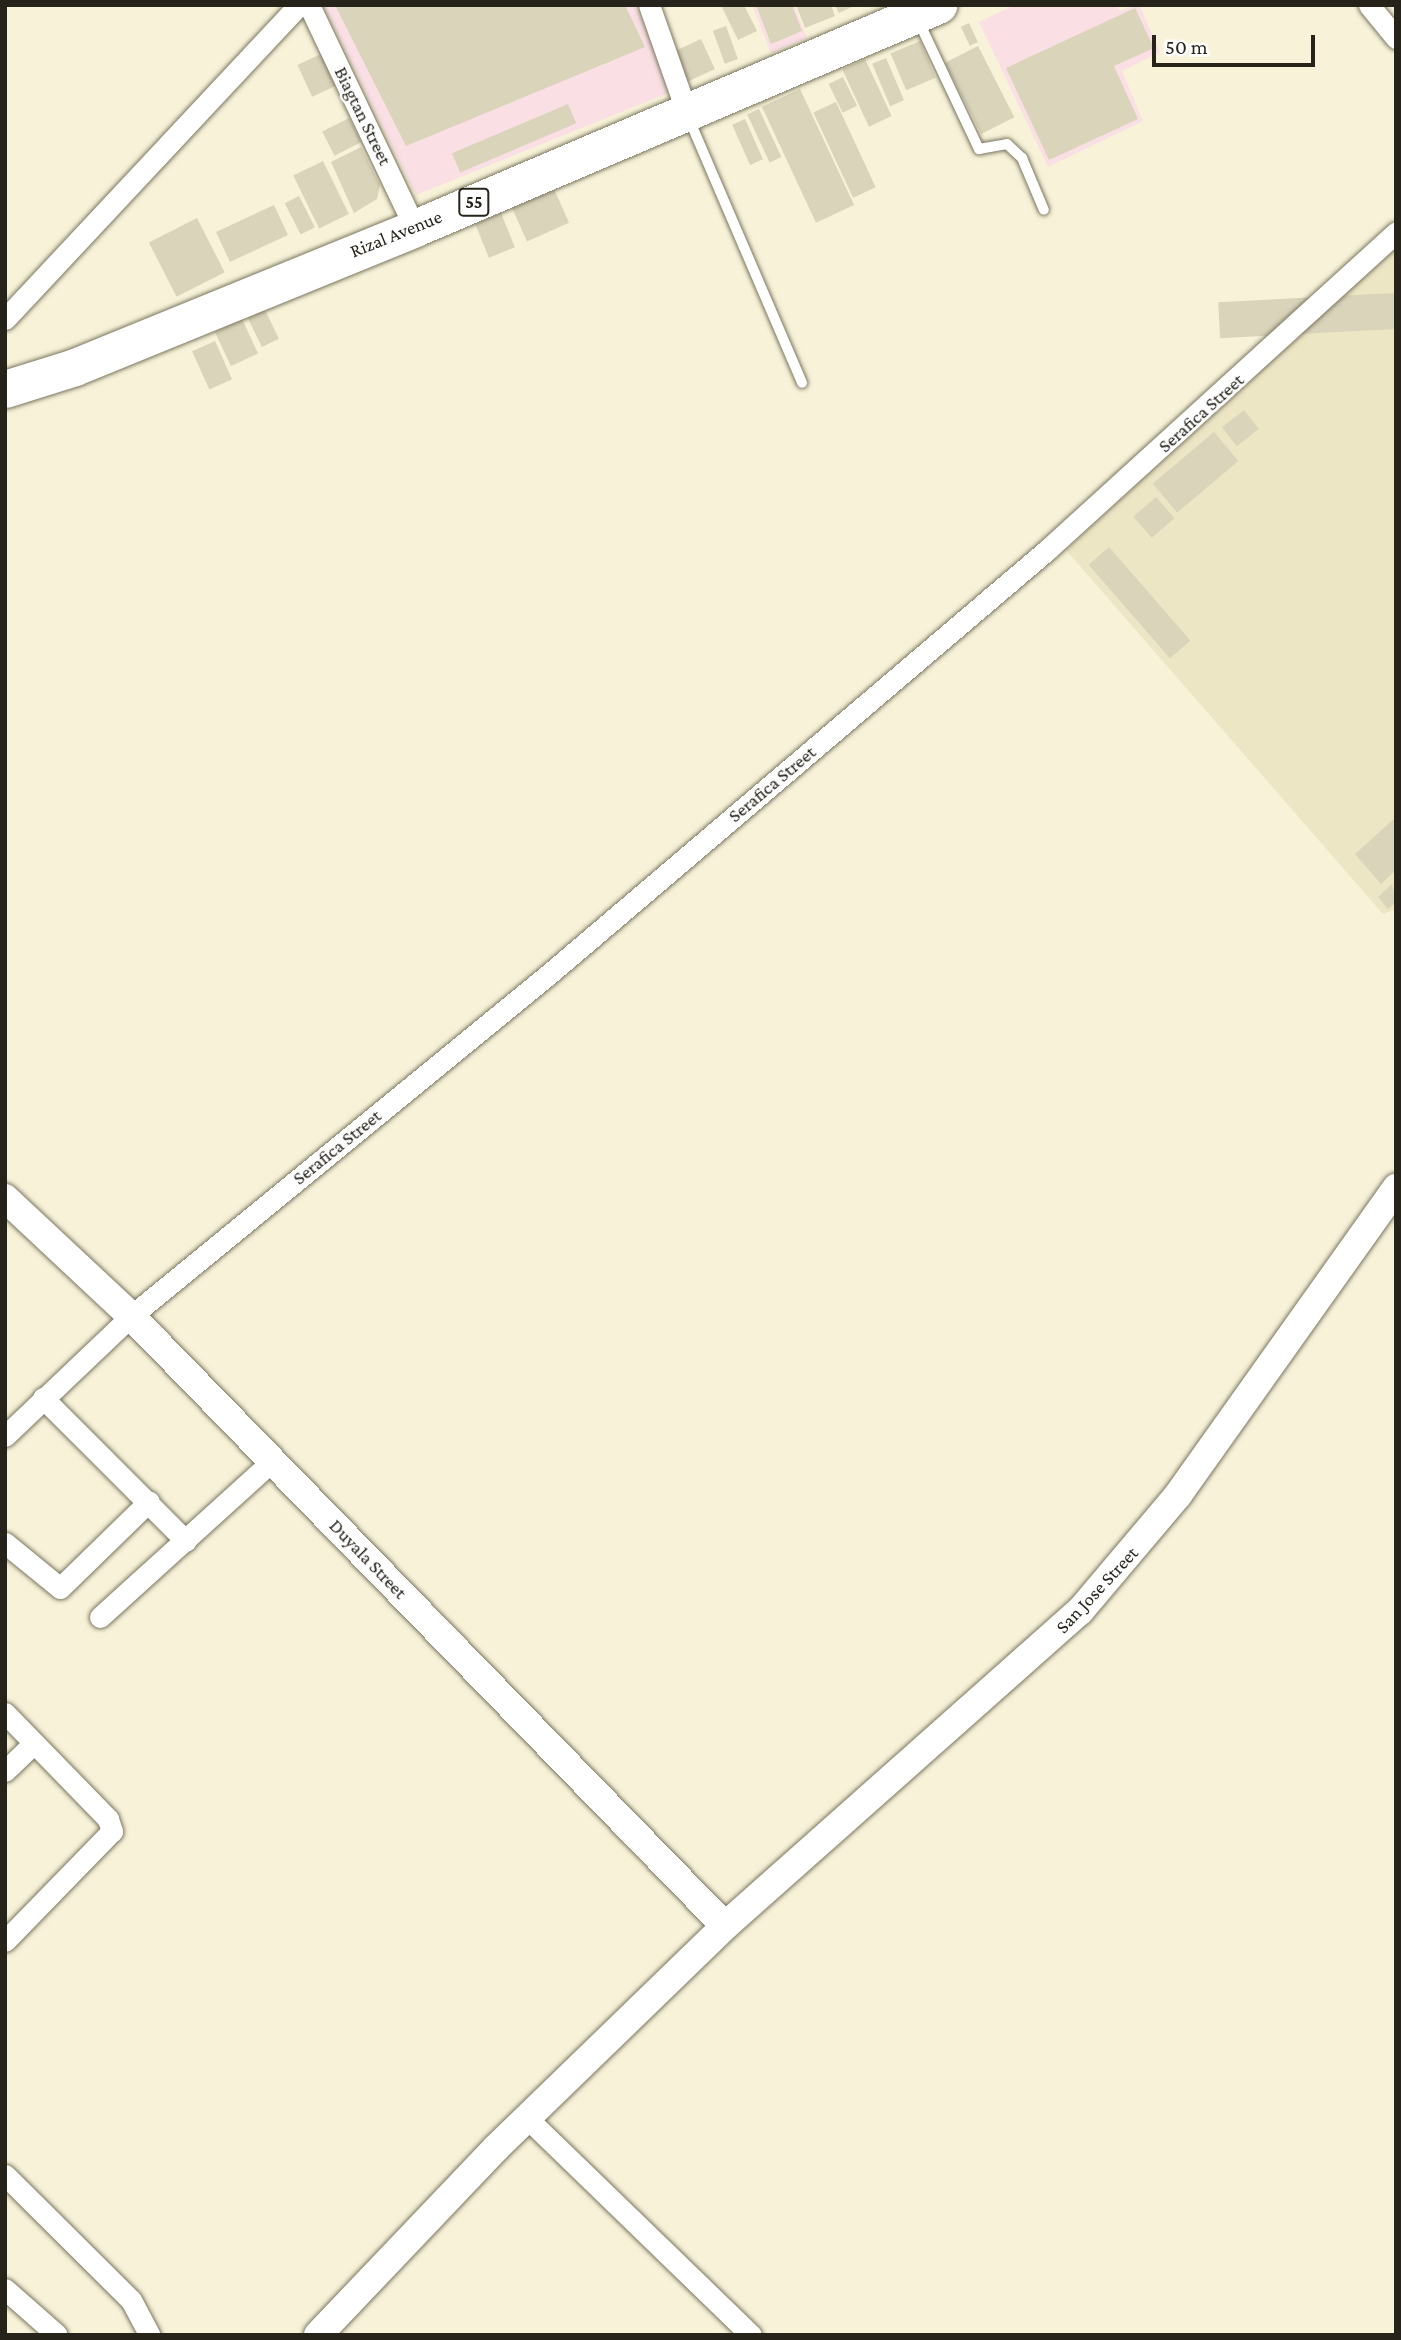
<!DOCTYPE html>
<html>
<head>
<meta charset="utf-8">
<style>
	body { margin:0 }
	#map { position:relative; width:1401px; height:2340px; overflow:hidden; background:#f7f2d8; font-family:"Crimson Pro",serif }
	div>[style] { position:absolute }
	.commercial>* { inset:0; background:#fadfe4 }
	.built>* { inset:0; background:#ede6c5 }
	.building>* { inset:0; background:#dad4bb; transform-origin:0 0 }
	.roads { filter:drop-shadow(0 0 2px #7b7660) drop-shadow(0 0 2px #7b7660) }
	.lane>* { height:10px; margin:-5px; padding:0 5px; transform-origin:5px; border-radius:5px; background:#fff }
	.street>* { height:21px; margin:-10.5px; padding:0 10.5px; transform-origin:10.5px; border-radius:10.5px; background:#fff }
	.secondary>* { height:28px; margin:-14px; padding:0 14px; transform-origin:14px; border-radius:14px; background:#fff }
	.highway>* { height:37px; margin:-18.5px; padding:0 18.5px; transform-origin:18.5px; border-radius:18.5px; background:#fff }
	span { translate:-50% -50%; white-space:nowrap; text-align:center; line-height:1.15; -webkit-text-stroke:5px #fefefe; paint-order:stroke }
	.shield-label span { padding:2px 5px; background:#fefefe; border:2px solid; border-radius:5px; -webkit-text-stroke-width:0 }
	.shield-label { font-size:18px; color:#25231a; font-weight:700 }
	.street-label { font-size:19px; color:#25231a }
	.frame { position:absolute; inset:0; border:7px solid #25231a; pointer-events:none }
	.scale { position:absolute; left:1152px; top:35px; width:163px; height:32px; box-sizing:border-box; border:4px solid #25231a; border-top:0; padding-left:9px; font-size:21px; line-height:24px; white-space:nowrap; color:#25231a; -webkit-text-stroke:5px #fefefe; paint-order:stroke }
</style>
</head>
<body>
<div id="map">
	<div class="commercial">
		<i style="clip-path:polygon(323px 5px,635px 5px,673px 91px,416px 195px)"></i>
		<i style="clip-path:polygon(752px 5px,794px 5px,807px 38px,771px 53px)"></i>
		<i style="clip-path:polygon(1015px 5px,1117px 5px,1119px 11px,1139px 5px,1160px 52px,1122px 71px,1143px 121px,1048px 167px,979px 22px)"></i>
	</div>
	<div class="built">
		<i style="clip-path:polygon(1396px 248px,1396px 909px,1383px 914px,1066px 550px)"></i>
	</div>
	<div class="building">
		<i style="clip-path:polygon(335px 5px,625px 5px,645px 47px,406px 146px)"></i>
		<i style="clip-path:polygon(721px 5px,744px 5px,757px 31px,738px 40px)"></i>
		<i style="clip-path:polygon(756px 5px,792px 5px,802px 31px,771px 44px)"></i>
		<i style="clip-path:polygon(796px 5px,831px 5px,835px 16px,805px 28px)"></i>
		<i style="clip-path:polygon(835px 5px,856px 5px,839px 13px)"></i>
		<i style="clip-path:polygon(1135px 8px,1154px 48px,1114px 66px,1138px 119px,1049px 160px,1006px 68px)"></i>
		<i style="left:969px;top:23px;width:21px;height:9px;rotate:65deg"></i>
		<i style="left:726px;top:26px;width:35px;height:14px;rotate:70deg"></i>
		<i style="left:701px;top:39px;width:33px;height:31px;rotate:65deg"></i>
		<i style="left:920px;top:41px;width:40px;height:32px;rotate:67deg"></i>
		<i style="left:978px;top:46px;width:80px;height:37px;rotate:63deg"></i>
		<i style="left:321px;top:54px;width:35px;height:26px;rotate:65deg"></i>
		<i style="left:886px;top:58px;width:46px;height:15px;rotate:67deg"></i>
		<i style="left:865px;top:59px;width:63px;height:25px;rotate:65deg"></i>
		<i style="left:843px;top:77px;width:32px;height:16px;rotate:64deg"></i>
		<i style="left:800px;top:89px;width:128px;height:42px;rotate:65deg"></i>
		<i style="left:836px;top:102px;width:94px;height:25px;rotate:65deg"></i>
		<i style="left:568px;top:104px;width:21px;height:126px;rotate:67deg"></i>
		<i style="left:759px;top:109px;width:53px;height:13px;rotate:65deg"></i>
		<i style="left:349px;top:118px;width:27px;height:30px;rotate:63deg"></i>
		<i style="left:745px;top:119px;width:44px;height:14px;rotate:66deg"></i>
		<i style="clip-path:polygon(361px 147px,380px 185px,377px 199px,354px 213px,331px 162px)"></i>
		<i style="left:323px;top:161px;width:59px;height:33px;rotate:64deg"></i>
		<i style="left:554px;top:189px;width:37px;height:46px;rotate:66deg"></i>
		<i style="left:299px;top:196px;width:35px;height:16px;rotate:63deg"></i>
		<i style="left:274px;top:205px;width:33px;height:64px;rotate:65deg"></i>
		<i style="left:501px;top:213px;width:37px;height:28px;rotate:68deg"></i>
		<i style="left:197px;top:218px;width:61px;height:54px;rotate:63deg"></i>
		<i style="left:1394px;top:293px;width:36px;height:176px;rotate:87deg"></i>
		<i style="left:265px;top:310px;width:32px;height:19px;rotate:64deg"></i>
		<i style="left:242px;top:319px;width:38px;height:30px;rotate:65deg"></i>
		<i style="left:215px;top:341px;width:42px;height:25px;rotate:66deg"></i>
		<i style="left:1244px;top:410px;width:24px;height:28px;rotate:52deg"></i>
		<i style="left:1214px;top:432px;width:38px;height:80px;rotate:50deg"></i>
		<i style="left:1156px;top:497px;width:28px;height:30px;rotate:49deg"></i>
		<i style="left:1109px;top:547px;width:124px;height:27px;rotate:49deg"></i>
		<i style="clip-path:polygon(1396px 817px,1396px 870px,1381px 884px,1355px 854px)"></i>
		<i style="clip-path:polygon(1392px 884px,1396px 902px,1388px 909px,1378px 897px)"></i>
	</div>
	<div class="roads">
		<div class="lane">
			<i style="left:918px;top:20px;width:143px;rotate:64.7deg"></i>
			<i style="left:979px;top:149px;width:28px;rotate:-10deg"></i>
			<i style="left:1007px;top:144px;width:21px;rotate:43deg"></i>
			<i style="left:1022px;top:158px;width:56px;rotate:67.1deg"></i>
			<i style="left:689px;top:119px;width:287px;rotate:66.8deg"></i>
		</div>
		<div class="street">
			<i style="left:309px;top:5px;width:247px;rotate:64.6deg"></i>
			<i style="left:649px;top:5px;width:114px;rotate:70.6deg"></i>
			<i style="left:1369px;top:5px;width:43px;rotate:50.7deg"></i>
			<i style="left:5px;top:319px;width:430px;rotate:-46.9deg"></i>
			<i style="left:43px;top:1398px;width:202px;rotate:45deg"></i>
			<i style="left:5px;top:1436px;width:174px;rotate:-43.6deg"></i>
			<i style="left:131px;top:1316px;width:540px;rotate:-39.29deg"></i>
			<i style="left:549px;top:974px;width:654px;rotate:-40.41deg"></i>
			<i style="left:1047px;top:550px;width:472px;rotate:-42.3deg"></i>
			<i style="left:5px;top:1543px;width:71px;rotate:39.3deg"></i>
			<i style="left:60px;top:1588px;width:124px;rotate:-44.3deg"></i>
			<i style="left:100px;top:1617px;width:232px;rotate:-42.2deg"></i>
			<i style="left:5px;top:1713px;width:148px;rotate:45.8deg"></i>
			<i style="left:108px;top:1819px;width:13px;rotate:72deg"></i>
			<i style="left:112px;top:1831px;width:153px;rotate:134.2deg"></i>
			<i style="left:5px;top:1771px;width:39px;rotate:-44deg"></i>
			<i style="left:527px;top:2118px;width:312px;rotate:44.1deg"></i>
			<i style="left:5px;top:2175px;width:177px;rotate:44.8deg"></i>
			<i style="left:131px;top:2300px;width:40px;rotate:62deg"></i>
			<i style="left:5px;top:2289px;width:69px;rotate:41.5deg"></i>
		</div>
		<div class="secondary">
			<i style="left:5px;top:1198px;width:173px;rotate:43.1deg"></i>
			<i style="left:131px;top:1316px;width:851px;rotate:45.76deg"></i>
			<i style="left:318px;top:2335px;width:258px;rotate:-46.4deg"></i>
			<i style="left:496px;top:2148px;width:319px;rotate:-44.1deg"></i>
			<i style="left:725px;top:1926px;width:475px;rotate:-41.6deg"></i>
			<i style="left:1080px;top:1611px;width:152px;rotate:-49.8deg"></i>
			<i style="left:1178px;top:1495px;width:377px;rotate:-54.6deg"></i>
		</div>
		<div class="highway">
			<i style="left:5px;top:389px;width:73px;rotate:-17.4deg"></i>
			<i style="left:75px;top:367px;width:367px;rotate:-22.2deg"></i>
			<i style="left:415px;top:228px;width:569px;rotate:-23.09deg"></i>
		</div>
	</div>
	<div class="shield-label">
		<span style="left:474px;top:202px">55</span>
	</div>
	<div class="street-label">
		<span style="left:363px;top:116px;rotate:64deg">Biagtan Street</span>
		<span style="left:396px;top:234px;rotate:-22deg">Rizal Avenue</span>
		<span style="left:1201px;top:413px;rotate:-42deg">Serafica Street</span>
		<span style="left:772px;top:784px;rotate:-40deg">Serafica Street</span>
		<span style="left:337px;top:1147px;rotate:-39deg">Serafica Street</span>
		<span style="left:368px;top:1559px;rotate:46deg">Duyala Street</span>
		<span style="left:1097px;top:1590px;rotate:-47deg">San Jose Street</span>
	</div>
	<div class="frame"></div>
	<div class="scale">50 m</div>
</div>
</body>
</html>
